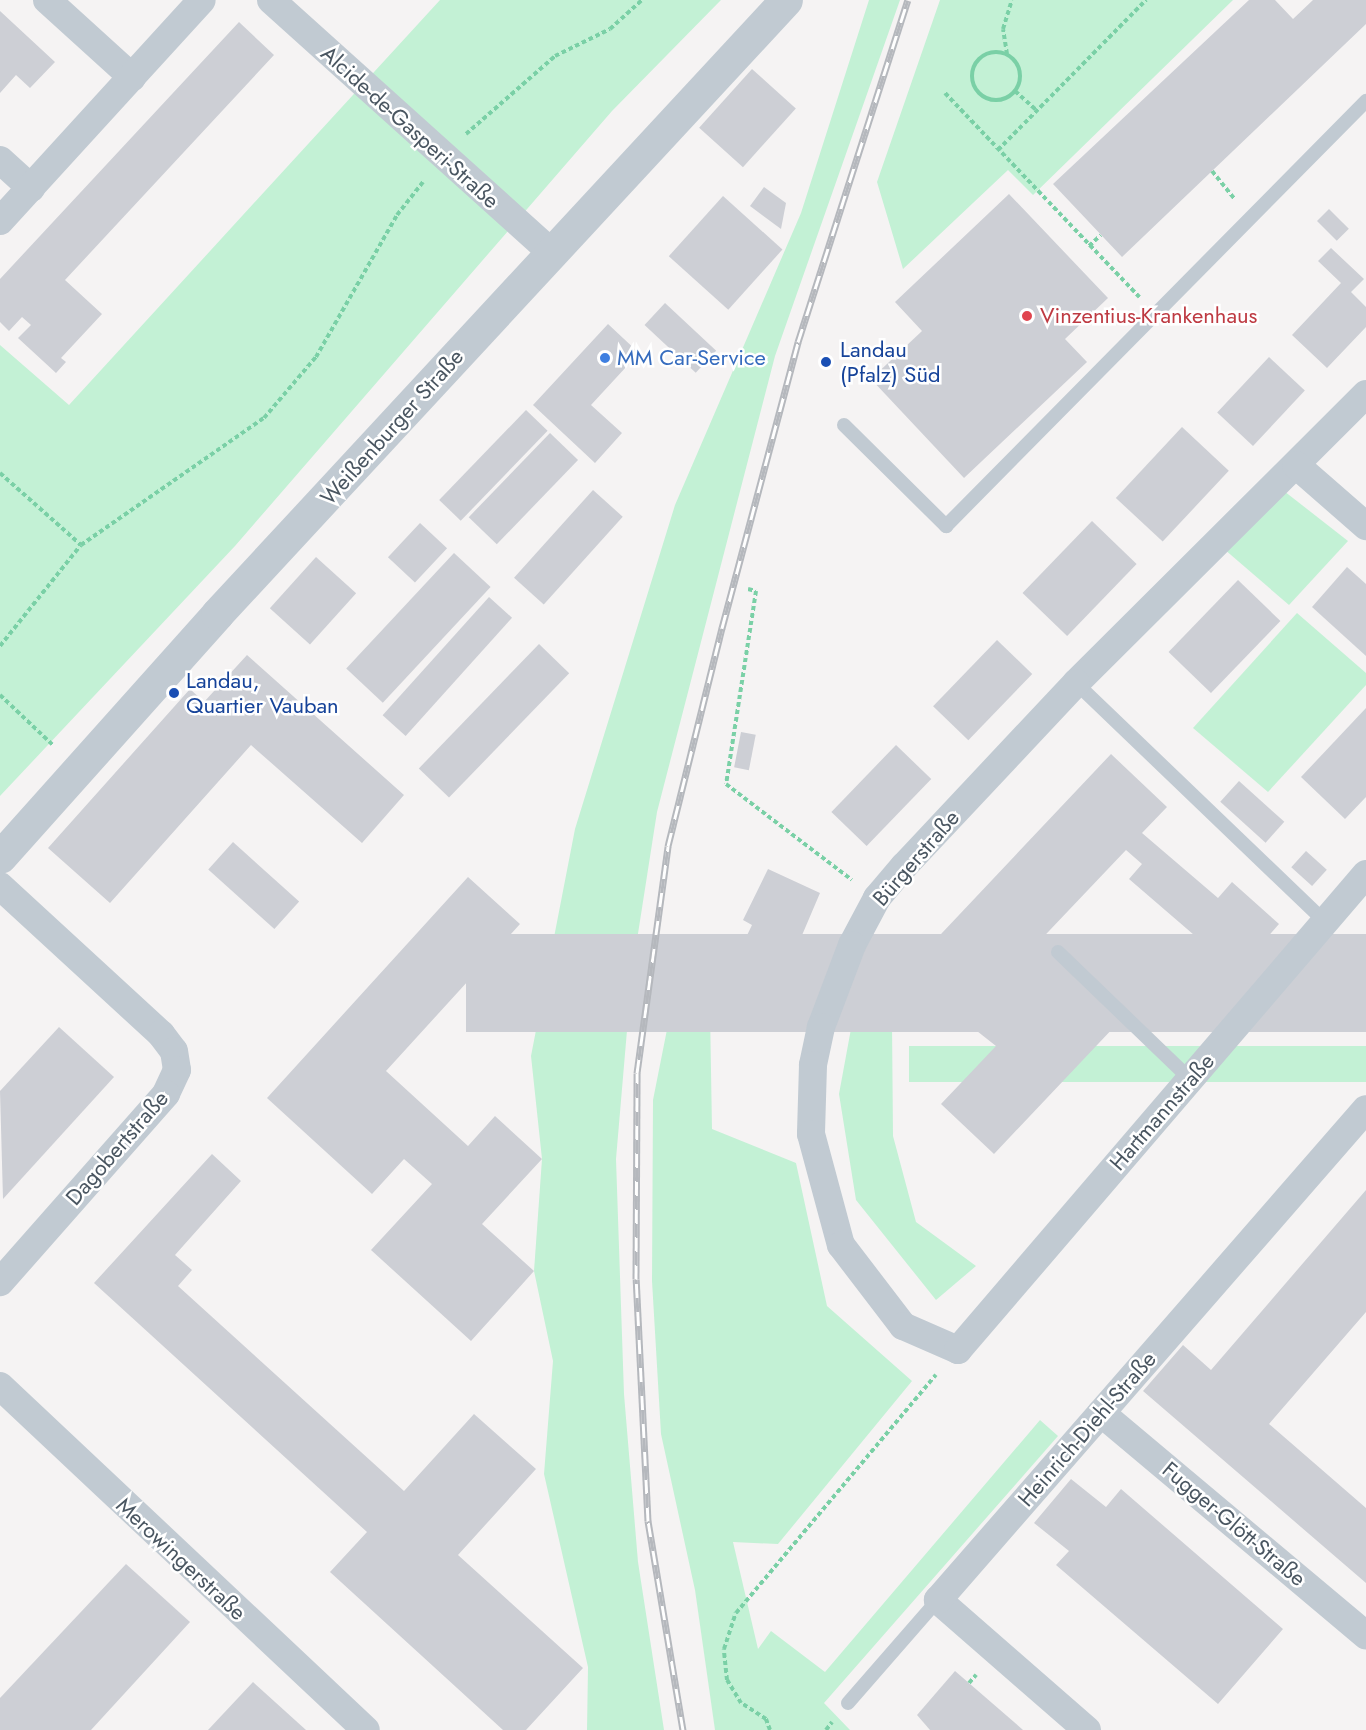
<!DOCTYPE html>
<html>
<head>
<meta charset="utf-8">
<style>
	body { margin:0 }
	#map { position:relative; width:1366px; height:1730px; overflow:hidden; background:#f5f3f3; font-family:Jost,sans-serif }
	div>[style] { position:absolute }
	.green>* { inset:0; background:#c3f1d5; transform-origin:0 0 }
	.building>* { inset:0; background:#cdcfd5; transform-origin:0 0 }
	.path>* { height:4px; margin-top:-2px; transform-origin:0; background:repeating-linear-gradient(90deg,#7ad0a6 0 4.5px,transparent 0 7.5px) }
	.path>.ring { margin:-2px; padding:0; box-sizing:content-box; background:none; border:4px solid #7ad0a6; border-radius:50% }
	.service>* { height:14px; margin:-7px; padding:0 7px; transform-origin:7px; border-radius:7px; background:#c1cad2 }
	.minor>* { height:28px; margin:-14px; padding:0 14px; transform-origin:14px; border-radius:14px; background:#c1cad2 }
	.tertiary>* { height:33px; margin:-16.5px; padding:0 16.5px; transform-origin:16.5px; border-radius:16.5px; background:#c1cad2 }
	.rail>* { height:7px; margin-top:-3.5px; transform-origin:0; background:repeating-linear-gradient(90deg,#fff 0 14px,#b5b8bd 0 28px); box-sizing:border-box; border-block:2px solid #b5b8bd }
	.dots>* { width:16px; height:16px; translate:-50% -50%; box-sizing:border-box; border:3px solid #fff; border-radius:50% }
	span { translate:-50% -50%; white-space:nowrap; text-align:center; line-height:1.15; -webkit-text-stroke:5px #fff; paint-order:stroke }
	.street-label { font-size:22px; color:#4a5661 }
	.health-label { font-size:22px; color:#be3a42 }
	.left { translate:0 -50%; text-align:left }
	.transit-label { font-size:22px; color:#164399 }
	.shop-label { font-size:22px; color:#366cbe }
</style>
</head>
<body>
<div id="map">
	<div class="green">
		<i style="clip-path:polygon(440px 0,721px 0,612px 111px,235px 546px,0 796px,0 345px,69px 405px)"></i>
		<i style="clip-path:polygon(869px 0,900px 0,775px 356px,657px 812px,632px 972px,616px 1159px,624px 1394px,638px 1562px,664px 1730px,587px 1730px,588px 1667px,544px 1474px,553px 1361px,534px 1271px,542px 1159px,531px 1056px,575px 829px,675px 505px,801px 213px)"></i>
		<i style="clip-path:polygon(940px 0,1233px 0,1033px 195px,1008px 170px,903px 269px,877px 182px)"></i>
		<i style="clip-path:polygon(1284px 491px,1348px 541px,1289px 605px,1224px 549px)"></i>
		<i style="clip-path:polygon(1297px 613px,1366px 673px,1366px 685px,1268px 792px,1193px 728px)"></i>
		<i style="clip-path:polygon(682px 954px,710px 1010px,712px 1129px,796px 1163px,827px 1306px,912px 1381px,778px 1544px,733px 1542px,758px 1649px,771px 1631px,825px 1672px,1040px 1420px,1058px 1436px,824px 1703px,850px 1730px,715px 1730px,695px 1590px,661px 1434px,652px 1281px,653px 1100px)"></i>
		<i style="clip-path:polygon(855px 1007px,892px 1023px,893px 1136px,916px 1222px,976px 1266px,936px 1300px,856px 1200px,839px 1094px)"></i>
		<i style="left:1366px;top:1046px;width:36px;height:457px;rotate:90deg"></i>
	</div>
	<div class="building">
		<i style="clip-path:polygon(1249px 0,1275px 0,1293px 19px,1313px 0,1366px 0,1366px 24px,1122px 257px,1053px 184px)"></i>
		<i style="clip-path:polygon(0 11px,55px 62px,30px 88px,16px 75px,0 93px)"></i>
		<i style="clip-path:polygon(239px 22px,274px 55px,65px 280px,102px 314px,61px 358px,66px 362px,56px 373px,18px 338px,31px 325px,22px 317px,9px 331px,0 322px,0 279px)"></i>
		<i style="left:752px;top:69px;width:59px;height:79px;rotate:42deg"></i>
		<i style="clip-path:polygon(764px 187px,786px 203px,781px 229px,750px 206px)"></i>
		<i style="clip-path:polygon(1009px 194px,1108px 298px,1065px 339px,1087px 362px,964px 478px,871px 379px,922px 331px,895px 302px)"></i>
		<i style="left:723px;top:196px;width:80px;height:81px;rotate:42deg"></i>
		<i style="left:1329px;top:209px;width:28px;height:17px;rotate:45deg"></i>
		<i style="clip-path:polygon(1331px 248px,1364px 279px,1351px 292px,1366px 307px,1366px 327px,1327px 368px,1292px 335px,1341px 283px,1318px 261px)"></i>
		<i style="left:665px;top:303px;width:70px;height:30px;rotate:43deg"></i>
		<i style="clip-path:polygon(608px 324px,639px 353px,591px 405px,622px 433px,595px 463px,533px 405px)"></i>
		<i style="left:1269px;top:357px;width:49px;height:76px;rotate:43deg"></i>
		<i style="left:526px;top:410px;width:30px;height:125px;rotate:44deg"></i>
		<i style="left:1182px;top:427px;width:64px;height:97px;rotate:43deg"></i>
		<i style="left:550px;top:433px;width:39px;height:117px;rotate:44deg"></i>
		<i style="left:593px;top:490px;width:40px;height:118px;rotate:42deg"></i>
		<i style="left:1092px;top:521px;width:62px;height:100px;rotate:44deg"></i>
		<i style="left:420px;top:523px;width:37px;height:47px;rotate:43deg"></i>
		<i style="left:454px;top:553px;width:50px;height:158px;rotate:43deg"></i>
		<i style="left:316px;top:557px;width:54px;height:69px;rotate:42deg"></i>
		<i style="clip-path:polygon(1347px 567px,1366px 584px,1366px 656px,1312px 607px)"></i>
		<i style="left:1238px;top:580px;width:59px;height:100px;rotate:44deg"></i>
		<i style="left:489px;top:597px;width:31px;height:159px;rotate:42deg"></i>
		<i style="left:997px;top:640px;width:49px;height:92px;rotate:44deg"></i>
		<i style="left:539px;top:644px;width:42px;height:173px;rotate:44deg"></i>
		<i style="clip-path:polygon(247px 655px,404px 795px,362px 843px,251px 745px,110px 903px,48px 848px,190px 689px,204px 702px)"></i>
		<i style="clip-path:polygon(1366px 708px,1366px 797px,1345px 819px,1301px 777px)"></i>
		<i style="left:741px;top:732px;width:15px;height:36px;rotate:11deg"></i>
		<i style="left:896px;top:745px;width:49px;height:93px;rotate:44deg"></i>
		<i style="clip-path:polygon(1111px 754px,1167px 807px,1142px 833px,1218px 898px,1232px 882px,1279px 924px,1237px 972px,1129px 879px,1142px 864px,1126px 850px,1011px 971px,1040px 999px,1064px 975px,1116px 1025px,994px 1154px,941px 1104px,996px 1046px,949px 1009px,925px 1025px,893px 995px,918px 979px,908px 969px)"></i>
		<i style="left:1239px;top:781px;width:61px;height:28px;rotate:42deg"></i>
		<i style="left:233px;top:842px;width:89px;height:37px;rotate:42deg"></i>
		<i style="left:1306px;top:851px;width:28px;height:22px;rotate:42deg"></i>
		<i style="clip-path:polygon(768px 869px,820px 893px,771px 1008px,723px 985px,752px 925px,743px 920px)"></i>
		<i style="clip-path:polygon(468px 877px,520px 924px,386px 1071px,468px 1146px,495px 1116px,542px 1159px,482px 1224px,534px 1271px,471px 1341px,371px 1250px,432px 1184px,404px 1159px,372px 1194px,267px 1098px)"></i>
		<i style="left:1366px;top:934px;width:98px;height:900px;rotate:90deg"></i>
		<i style="clip-path:polygon(59px 1027px,114px 1077px,3px 1199px,0 1091px)"></i>
		<i style="clip-path:polygon(212px 1154px,241px 1181px,175px 1255px,192px 1270px,178px 1286px,404px 1491px,474px 1414px,536px 1469px,458px 1555px,583px 1668px,526px 1730px,503px 1730px,330px 1572px,367px 1532px,94px 1283px)"></i>
		<i style="clip-path:polygon(1366px 1190px,1366px 1312px,1269px 1424px,1366px 1508px,1366px 1583px,1143px 1391px,1183px 1345px,1211px 1370px)"></i>
		<i style="clip-path:polygon(1071px 1479px,1106px 1507px,1121px 1489px,1283px 1629px,1218px 1704px,1056px 1565px,1069px 1551px,1034px 1523px)"></i>
		<i style="clip-path:polygon(126px 1564px,190px 1622px,91px 1730px,0 1730px,0 1698px)"></i>
		<i style="clip-path:polygon(955px 1671px,1014px 1722px,1023px 1730px,930px 1730px,917px 1715px)"></i>
		<i style="clip-path:polygon(253px 1682px,306px 1730px,208px 1730px)"></i>
	</div>
	<div class="path">
		<i class="ring" style="left:972px;top:52px;width:44px;height:44px"></i>
		<i style="left:1007px;top:54px;width:25px;rotate:-99deg"></i>
		<i style="left:1003px;top:29px;width:30px;rotate:-73deg"></i>
		<i style="left:1015px;top:91px;width:30px;rotate:42deg"></i>
		<i style="left:945px;top:93px;width:282px;rotate:46.4deg"></i>
		<i style="left:466px;top:134px;width:118px;rotate:-41.2deg"></i>
		<i style="left:555px;top:56px;width:61px;rotate:-26.1deg"></i>
		<i style="left:610px;top:29px;width:43px;rotate:-42.2deg"></i>
		<i style="left:998px;top:150px;width:211px;rotate:-45.4deg"></i>
		<i style="left:1212px;top:171px;width:35px;rotate:51deg"></i>
		<i style="left:1089px;top:246px;width:16px;rotate:-43deg"></i>
		<i style="left:0;top:473px;width:108px;rotate:41.6deg"></i>
		<i style="left:748px;top:589px;width:8px;rotate:14deg"></i>
		<i style="left:756px;top:591px;width:195px;rotate:98.8deg"></i>
		<i style="left:726px;top:784px;width:158px;rotate:37.3deg"></i>
		<i style="left:0;top:646px;width:129px;rotate:-51.3deg"></i>
		<i style="left:81px;top:545px;width:223px;rotate:-34.8deg"></i>
		<i style="left:264px;top:418px;width:80px;rotate:-49.6deg"></i>
		<i style="left:316px;top:357px;width:163px;rotate:-60.3deg"></i>
		<i style="left:397px;top:215px;width:42px;rotate:-51.8deg"></i>
		<i style="left:0;top:695px;width:74px;rotate:43.4deg"></i>
		<i style="left:969px;top:1683px;width:11px;rotate:-49deg"></i>
		<i style="left:770px;top:1730px;width:12px;rotate:-110deg"></i>
		<i style="left:766px;top:1719px;width:30px;rotate:-147deg"></i>
		<i style="left:741px;top:1703px;width:27px;rotate:-121deg"></i>
		<i style="left:727px;top:1680px;width:31px;rotate:-96deg"></i>
		<i style="left:724px;top:1649px;width:38px;rotate:-72deg"></i>
		<i style="left:736px;top:1613px;width:311px;rotate:-50deg"></i>
		<i style="left:826px;top:1730px;width:10px;rotate:-53deg"></i>
	</div>
	<div class="service">
		<i style="left:844px;top:425px;width:144px;rotate:44.7deg"></i>
		<i style="left:946px;top:526px;width:598px;rotate:-45.34deg"></i>
		<i style="left:1076px;top:683px;width:345px;rotate:43.8deg"></i>
		<i style="left:1058px;top:952px;width:185px;rotate:43.9deg"></i>
		<i style="left:848px;top:1703px;width:137px;rotate:-48.9deg"></i>
	</div>
	<div class="minor">
		<i style="left:47px;top:0;width:115px;rotate:42.2deg"></i>
		<i style="left:271px;top:0;width:378px;rotate:42deg"></i>
		<i style="left:0;top:160px;width:42px;rotate:42.1deg"></i>
		<i style="left:0;top:221px;width:299px;rotate:-47.6deg"></i>
		<i style="left:1366px;top:394px;width:409px;rotate:135.1deg"></i>
		<i style="left:1076px;top:683px;width:251px;rotate:133.2deg"></i>
		<i style="left:904px;top:866px;width:42px;rotate:130.2deg"></i>
		<i style="left:877px;top:898px;width:53px;rotate:118deg"></i>
		<i style="left:852px;top:945px;width:88px;rotate:110.7deg"></i>
		<i style="left:821px;top:1027px;width:39px;rotate:102deg"></i>
		<i style="left:813px;top:1065px;width:69px;rotate:91.7deg"></i>
		<i style="left:811px;top:1134px;width:115px;rotate:74.9deg"></i>
		<i style="left:841px;top:1245px;width:102px;rotate:52.6deg"></i>
		<i style="left:903px;top:1326px;width:60px;rotate:23.6deg"></i>
		<i style="left:958px;top:1350px;width:627px;rotate:-49.4deg"></i>
		<i style="left:1296px;top:465px;width:93px;rotate:41.1deg"></i>
		<i style="left:0;top:886px;width:219px;rotate:42.6deg"></i>
		<i style="left:161px;top:1034px;width:21px;rotate:53deg"></i>
		<i style="left:174px;top:1051px;width:19px;rotate:81deg"></i>
		<i style="left:177px;top:1070px;width:26px;rotate:115deg"></i>
		<i style="left:166px;top:1094px;width:251px;rotate:131.4deg"></i>
		<i style="left:0;top:1386px;width:502px;rotate:43.23deg"></i>
		<i style="left:1101px;top:1413px;width:346px;rotate:40deg"></i>
		<i style="left:1087px;top:1730px;width:198px;rotate:-138.9deg"></i>
		<i style="left:938px;top:1600px;width:651px;rotate:-48.92deg"></i>
	</div>
	<div class="tertiary">
		<i style="left:0;top:857px;width:326px;rotate:-48.2deg"></i>
		<i style="left:217px;top:614px;width:837px;rotate:-47.18deg"></i>
	</div>
	<div class="rail">
		<i style="left:683px;top:1730px;width:212px;rotate:-99.5deg"></i>
		<i style="left:648px;top:1521px;width:242px;rotate:-92.8deg"></i>
		<i style="left:636px;top:1279px;width:206px;rotate:-89.7deg"></i>
		<i style="left:637px;top:1073px;width:229px;rotate:-82.2deg"></i>
		<i style="left:668px;top:846px;width:225px;rotate:-76.1deg"></i>
		<i style="left:722px;top:628px;width:296px;rotate:-75.1deg"></i>
		<i style="left:798px;top:342px;width:359px;rotate:-72.2deg"></i>
	</div>
	<div class="dots">
		<i style="left:1027px;top:316px;background:#e0444e"></i>
		<i style="left:605px;top:358px;background:#3f7fe0"></i>
		<i style="left:826px;top:362px;background:#1a4fb4"></i>
		<i style="left:174px;top:693px;background:#1a4fb4"></i>
	</div>
	<div class="street-label">
		<span style="left:410px;top:127px;rotate:42deg">Alcide-de-Gasperi-Straße</span>
		<span style="left:392px;top:427px;rotate:-48deg">Weißenburger Straße</span>
		<span style="left:916px;top:858px;rotate:-49deg">Bürgerstraße</span>
		<span style="left:1162px;top:1112px;rotate:-49deg">Hartmannstraße</span>
		<span style="left:117px;top:1148px;rotate:-49deg">Dagobertstraße</span>
		<span style="left:1087px;top:1429px;rotate:-49deg">Heinrich-Diehl-Straße</span>
		<span style="left:1234px;top:1524px;rotate:40deg">Fugger-Glött-Straße</span>
		<span style="left:181px;top:1559px;rotate:43deg">Merowingerstraße</span>
	</div>
	<div class="health-label">
		<span class="left" style="left:1040px;top:316px">Vinzentius-Krankenhaus</span>
	</div>
	<div class="transit-label">
		<span class="left" style="left:840px;top:362px">Landau<br>(Pfalz) Süd</span>
		<span class="left" style="left:186px;top:693px">Landau,<br>Quartier Vauban</span>
	</div>
	<div class="shop-label">
		<span class="left" style="left:617px;top:358px">MM Car-Service</span>
	</div>
</div>
</body>
</html>
